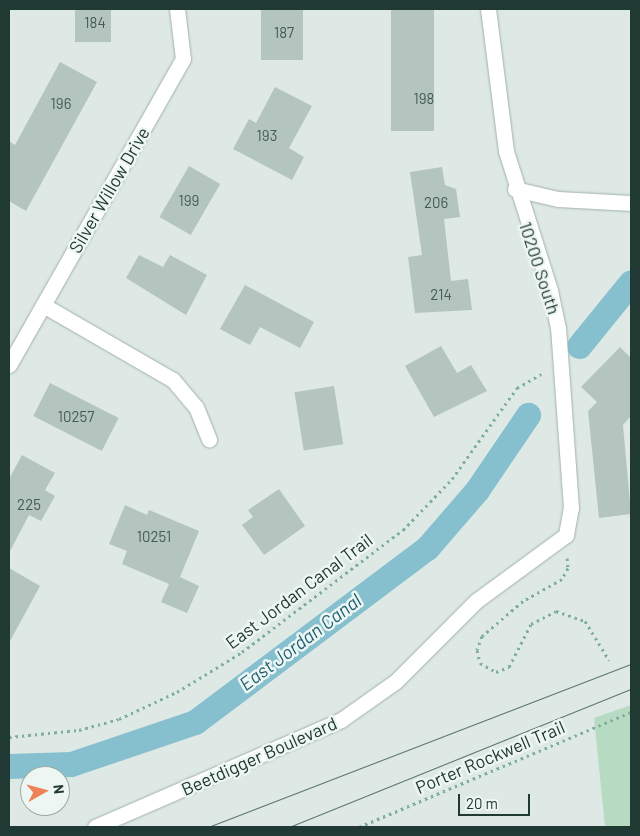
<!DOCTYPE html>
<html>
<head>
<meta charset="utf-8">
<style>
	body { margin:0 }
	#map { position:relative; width:640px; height:836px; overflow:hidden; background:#dee9e5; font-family:Barlow,sans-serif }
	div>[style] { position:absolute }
	.green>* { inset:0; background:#b7dbc2 }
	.canal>* { height:25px; margin:-12.5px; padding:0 12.5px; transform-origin:12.5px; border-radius:12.5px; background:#86c0ce }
	.building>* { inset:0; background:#b4c4be; transform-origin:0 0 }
	.path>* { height:3px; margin-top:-1.5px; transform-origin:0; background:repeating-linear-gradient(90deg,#7fada0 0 2.5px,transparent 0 6.5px) }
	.roads { filter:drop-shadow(0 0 1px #a1b1ac) drop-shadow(0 0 1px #a1b1ac) }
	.minor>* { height:15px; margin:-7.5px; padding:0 7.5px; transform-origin:7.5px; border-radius:7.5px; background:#fff }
	.tram>* { height:1px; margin:-0.5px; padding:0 0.5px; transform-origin:0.5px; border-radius:0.5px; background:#5a756f }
	span { translate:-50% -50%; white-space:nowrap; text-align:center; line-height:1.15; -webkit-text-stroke:5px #eef6f3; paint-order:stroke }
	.number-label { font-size:15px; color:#455c56 }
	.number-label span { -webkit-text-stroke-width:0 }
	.street-label { font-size:18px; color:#203933 }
	.water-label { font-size:19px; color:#1c6073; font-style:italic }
	.frame { position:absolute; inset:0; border:10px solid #203933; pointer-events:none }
	.north { position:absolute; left:20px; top:766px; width:50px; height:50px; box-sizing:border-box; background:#eef6f3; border:1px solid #9caaa6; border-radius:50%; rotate:83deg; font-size:14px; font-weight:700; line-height:20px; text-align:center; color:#203933 }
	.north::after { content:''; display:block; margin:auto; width:18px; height:22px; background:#ef8357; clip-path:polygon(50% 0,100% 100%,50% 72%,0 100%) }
	.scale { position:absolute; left:458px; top:794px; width:72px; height:22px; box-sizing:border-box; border:2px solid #203933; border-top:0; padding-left:6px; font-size:15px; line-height:18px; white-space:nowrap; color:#203933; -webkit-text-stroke:4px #eef6f3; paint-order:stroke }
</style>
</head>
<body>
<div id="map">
	<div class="green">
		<i style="clip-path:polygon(631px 705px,631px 827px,605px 827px,594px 718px)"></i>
	</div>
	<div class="canal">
		<i style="left:579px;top:346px;width:82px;rotate:-50.9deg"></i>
		<i style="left:9px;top:766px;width:62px;rotate:-1.8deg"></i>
		<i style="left:71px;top:764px;width:131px;rotate:-18.7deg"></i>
		<i style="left:195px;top:722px;width:290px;rotate:-36.9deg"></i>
		<i style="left:427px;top:548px;width:77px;rotate:-49.2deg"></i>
		<i style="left:477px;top:490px;width:91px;rotate:-55.8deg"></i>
	</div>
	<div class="building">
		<i style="left:75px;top:9px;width:36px;height:33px"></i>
		<i style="left:261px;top:9px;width:42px;height:51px"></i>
		<i style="left:391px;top:9px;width:43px;height:122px"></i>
		<i style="clip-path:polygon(60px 62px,97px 82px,26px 211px,9px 201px,9px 141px,15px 145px)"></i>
		<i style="clip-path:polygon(275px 87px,312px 106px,289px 148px,304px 157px,292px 180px,233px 149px,249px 119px,256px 123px)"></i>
		<i style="left:189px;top:166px;width:36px;height:59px;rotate:30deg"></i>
		<i style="clip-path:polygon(442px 167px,445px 185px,456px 189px,460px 217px,444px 219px,451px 281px,468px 279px,472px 310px,415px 313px,408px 257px,422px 255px,410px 172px)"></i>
		<i style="clip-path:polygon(139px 255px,163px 267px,170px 255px,207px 275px,186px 315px,126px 278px)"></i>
		<i style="clip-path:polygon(245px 285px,314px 322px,300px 348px,260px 327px,250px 345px,220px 329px)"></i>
		<i style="clip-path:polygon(441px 346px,457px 373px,471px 365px,487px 391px,434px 417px,405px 366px)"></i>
		<i style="clip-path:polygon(620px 347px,631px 358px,631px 416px,623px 425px,631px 514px,599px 518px,588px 411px,597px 402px,581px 387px)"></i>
		<i style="left:50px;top:383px;width:77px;height:37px;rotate:27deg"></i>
		<i style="left:334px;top:386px;width:59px;height:40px;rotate:81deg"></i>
		<i style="clip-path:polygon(22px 455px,55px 473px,45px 490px,55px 496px,41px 521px,29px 515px,9px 553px,9px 479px)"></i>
		<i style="clip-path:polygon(279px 489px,305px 526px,264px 555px,242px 525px,253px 517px,248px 510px)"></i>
		<i style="clip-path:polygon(125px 505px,147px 515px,149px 510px,199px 531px,180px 577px,199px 586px,187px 613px,161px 602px,169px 584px,122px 564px,127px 551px,109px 544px)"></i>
		<i style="clip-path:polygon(9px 568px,40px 586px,9px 643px)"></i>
	</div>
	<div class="path">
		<i style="left:567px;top:558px;width:10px;rotate:84deg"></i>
		<i style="left:568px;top:568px;width:13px;rotate:119deg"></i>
		<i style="left:562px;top:579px;width:45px;rotate:150.6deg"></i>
		<i style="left:523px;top:601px;width:54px;rotate:139.5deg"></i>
		<i style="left:482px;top:636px;width:15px;rotate:110deg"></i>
		<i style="left:477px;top:650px;width:13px;rotate:77deg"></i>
		<i style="left:480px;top:663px;width:18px;rotate:29deg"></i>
		<i style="left:496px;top:672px;width:14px;rotate:-21deg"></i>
		<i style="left:509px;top:667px;width:48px;rotate:-62.9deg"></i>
		<i style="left:531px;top:624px;width:28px;rotate:-27deg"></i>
		<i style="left:556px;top:611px;width:31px;rotate:19deg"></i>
		<i style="left:585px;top:621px;width:46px;rotate:58.4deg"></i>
		<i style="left:9px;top:737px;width:70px;rotate:-5.7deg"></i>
		<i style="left:79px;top:730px;width:41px;rotate:-15.4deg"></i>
		<i style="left:119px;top:719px;width:64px;rotate:-25deg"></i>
		<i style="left:177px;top:692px;width:76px;rotate:-31.6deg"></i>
		<i style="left:242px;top:652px;width:202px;rotate:-37.2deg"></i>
		<i style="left:403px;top:530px;width:71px;rotate:-46.1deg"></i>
		<i style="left:452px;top:479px;width:112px;rotate:-54.5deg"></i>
		<i style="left:517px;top:388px;width:28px;rotate:-30deg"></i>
		<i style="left:359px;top:827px;width:295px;rotate:-22.9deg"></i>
	</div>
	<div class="roads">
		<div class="minor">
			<i style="left:515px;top:189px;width:44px;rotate:13.1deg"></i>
			<i style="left:558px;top:199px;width:73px;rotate:3.1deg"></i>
			<i style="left:43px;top:305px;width:150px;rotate:30deg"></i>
			<i style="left:173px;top:380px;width:35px;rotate:50deg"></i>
			<i style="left:196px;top:407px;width:35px;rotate:68deg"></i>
			<i style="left:9px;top:365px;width:352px;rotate:-60.4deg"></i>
			<i style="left:183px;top:59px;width:50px;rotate:-96.8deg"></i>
			<i style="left:95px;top:827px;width:268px;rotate:-23.5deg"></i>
			<i style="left:341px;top:720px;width:67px;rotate:-35.3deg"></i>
			<i style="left:396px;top:681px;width:113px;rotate:-45deg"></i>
			<i style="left:476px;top:601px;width:112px;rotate:-36.3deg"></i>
			<i style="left:566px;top:535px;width:27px;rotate:-80deg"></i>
			<i style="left:571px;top:508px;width:180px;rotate:-94.1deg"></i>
			<i style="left:558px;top:328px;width:39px;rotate:-102deg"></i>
			<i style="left:550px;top:290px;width:146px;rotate:-107.6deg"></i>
			<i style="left:506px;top:151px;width:143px;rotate:-97.2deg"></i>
		</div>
	</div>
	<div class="tram">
		<i style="left:208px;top:827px;width:453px;rotate:-21.1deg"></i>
		<i style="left:289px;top:827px;width:369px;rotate:-22deg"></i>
	</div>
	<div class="number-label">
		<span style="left:95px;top:23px">184</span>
		<span style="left:284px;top:33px">187</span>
		<span style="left:424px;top:99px">198</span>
		<span style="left:61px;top:104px">196</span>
		<span style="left:267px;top:136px">193</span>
		<span style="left:189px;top:201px">199</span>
		<span style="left:436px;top:203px">206</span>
		<span style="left:441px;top:295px">214</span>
		<span style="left:76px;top:417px">10257</span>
		<span style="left:29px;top:505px">225</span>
		<span style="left:154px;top:537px">10251</span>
	</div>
	<div class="street-label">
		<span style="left:109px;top:190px;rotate:-60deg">Silver Willow Drive</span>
		<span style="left:540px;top:268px;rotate:72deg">10200 South</span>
		<span style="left:299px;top:591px;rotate:-37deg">East Jordan Canal Trail</span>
		<span style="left:259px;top:756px;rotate:-24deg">Beetdigger Boulevard</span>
		<span style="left:490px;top:757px;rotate:-23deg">Porter Rockwell Trail</span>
	</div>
	<div class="water-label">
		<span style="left:300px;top:642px;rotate:-37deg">East Jordan Canal</span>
	</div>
	<div class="frame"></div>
	<div class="north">N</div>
	<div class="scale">20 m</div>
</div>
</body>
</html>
